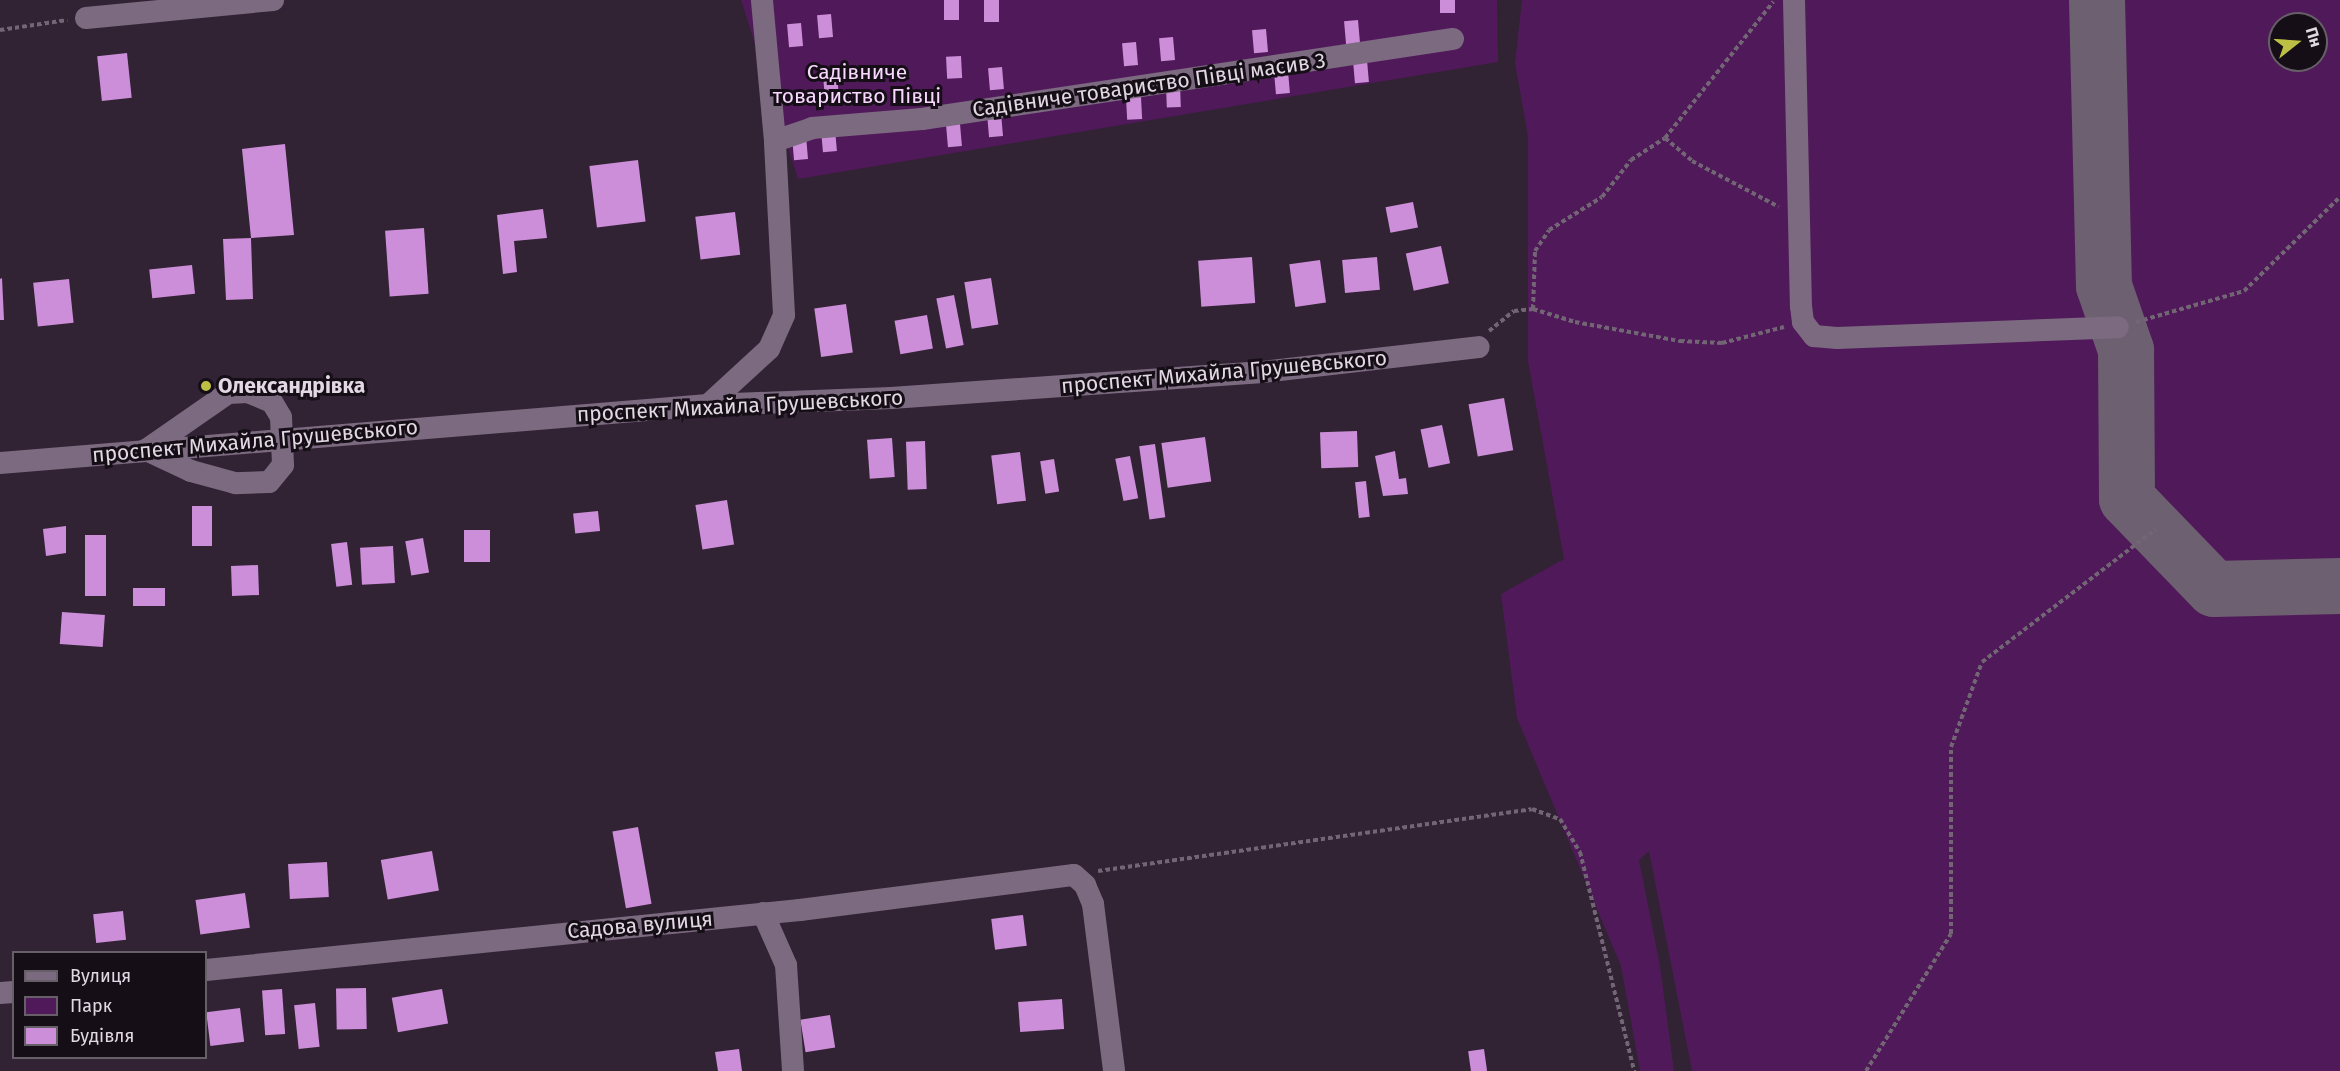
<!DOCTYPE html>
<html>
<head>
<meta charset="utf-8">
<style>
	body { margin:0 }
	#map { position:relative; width:2340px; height:1071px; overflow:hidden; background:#312234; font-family:"Fira Sans",sans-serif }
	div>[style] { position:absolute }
	.green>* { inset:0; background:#501a5a }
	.taxiway>* { height:56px; margin:-28px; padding:0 28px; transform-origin:28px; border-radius:28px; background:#6d6070 }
	.building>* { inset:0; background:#cc8ed8; transform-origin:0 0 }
	.path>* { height:4px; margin-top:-2px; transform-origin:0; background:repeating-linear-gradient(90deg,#726574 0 4.5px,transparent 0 7.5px) }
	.minor>* { height:22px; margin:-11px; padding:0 11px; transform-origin:11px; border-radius:11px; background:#7c6a80 }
	.dots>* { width:16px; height:16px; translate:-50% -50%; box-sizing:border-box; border:3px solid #150e16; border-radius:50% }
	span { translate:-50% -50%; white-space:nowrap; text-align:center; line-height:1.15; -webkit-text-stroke:6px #150e16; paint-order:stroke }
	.park-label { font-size:21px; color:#f8d8fe }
	.street-label { font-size:21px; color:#e2d8e4 }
	.poi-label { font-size:21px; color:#e2d8e4; font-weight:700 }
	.left { translate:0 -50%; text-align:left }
	.legend { position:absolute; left:12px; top:951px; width:195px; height:108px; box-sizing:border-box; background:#150e16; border:2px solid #675f68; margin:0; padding:8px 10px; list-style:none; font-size:18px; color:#e2d8e4 }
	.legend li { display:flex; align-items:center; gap:12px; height:30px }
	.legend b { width:30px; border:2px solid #675f68 }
	.north { position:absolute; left:2268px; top:12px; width:60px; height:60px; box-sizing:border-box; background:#150e16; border:2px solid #675f68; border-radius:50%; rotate:73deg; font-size:16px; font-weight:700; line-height:24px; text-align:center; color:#e2d8e4 }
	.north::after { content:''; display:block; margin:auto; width:21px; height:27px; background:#bcbf44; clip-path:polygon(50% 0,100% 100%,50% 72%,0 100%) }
</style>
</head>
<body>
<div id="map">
	<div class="green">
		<i style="clip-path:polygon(741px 0,1497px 0,1498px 62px,798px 179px)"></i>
		<i style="clip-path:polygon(evenodd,1522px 0,2340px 0,2340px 1071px,1692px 1071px,1649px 851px,1639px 860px,1660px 966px,1674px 1071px,1640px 1071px,1621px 966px,1517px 718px,1501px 594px,1564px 559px,1528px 361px,1528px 137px,1515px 63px,1522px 0,2280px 24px,2316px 24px,2316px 60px,2280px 60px,2280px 24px)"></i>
	</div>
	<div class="taxiway">
		<i style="left:2097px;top:0;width:286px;rotate:88.6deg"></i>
		<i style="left:2104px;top:286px;width:68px;rotate:71deg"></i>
		<i style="left:2126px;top:350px;width:149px;rotate:89.6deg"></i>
		<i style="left:2127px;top:499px;width:125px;rotate:46deg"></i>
		<i style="left:2214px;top:589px;width:126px;rotate:-1.4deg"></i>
	</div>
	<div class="building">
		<i style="left:944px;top:0;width:15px;height:20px"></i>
		<i style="left:984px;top:0;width:15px;height:22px"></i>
		<i style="left:1440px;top:0;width:15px;height:13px"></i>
		<i style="left:831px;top:14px;width:23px;height:14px;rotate:85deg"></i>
		<i style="left:1358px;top:20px;width:23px;height:14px;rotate:85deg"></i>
		<i style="left:801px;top:23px;width:23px;height:14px;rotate:85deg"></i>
		<i style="left:1266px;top:29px;width:23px;height:14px;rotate:85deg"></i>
		<i style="left:1173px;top:37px;width:23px;height:14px;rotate:85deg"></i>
		<i style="left:1136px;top:42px;width:23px;height:14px;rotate:85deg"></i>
		<i style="left:127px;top:53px;width:45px;height:30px;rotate:84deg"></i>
		<i style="left:961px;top:56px;width:22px;height:15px;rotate:87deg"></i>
		<i style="left:1367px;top:60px;width:22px;height:14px;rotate:85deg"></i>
		<i style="left:1002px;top:67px;width:22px;height:14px;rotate:85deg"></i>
		<i style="left:1288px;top:71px;width:22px;height:14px;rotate:85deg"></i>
		<i style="left:837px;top:75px;width:22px;height:14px;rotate:85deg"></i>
		<i style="left:1180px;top:84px;width:23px;height:14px;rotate:88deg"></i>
		<i style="left:1141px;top:97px;width:22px;height:15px;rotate:87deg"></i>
		<i style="left:1001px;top:113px;width:23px;height:14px;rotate:85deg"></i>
		<i style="left:960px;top:124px;width:22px;height:14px;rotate:85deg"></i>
		<i style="left:835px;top:129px;width:22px;height:14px;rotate:85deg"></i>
		<i style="left:806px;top:136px;width:23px;height:14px;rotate:85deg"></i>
		<i style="clip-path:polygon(285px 144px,294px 235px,251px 238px,253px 299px,226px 300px,223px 239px,251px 238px,242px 149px)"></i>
		<i style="left:638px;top:160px;width:62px;height:49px;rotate:83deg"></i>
		<i style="left:1413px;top:202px;width:26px;height:28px;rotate:79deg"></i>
		<i style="clip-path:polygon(543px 209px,547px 238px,514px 241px,517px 272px,503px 274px,497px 215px)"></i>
		<i style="left:735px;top:212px;width:43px;height:40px;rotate:83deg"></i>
		<i style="left:424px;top:228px;width:66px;height:39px;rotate:86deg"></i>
		<i style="left:1441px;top:246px;width:38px;height:36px;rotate:78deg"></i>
		<i style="left:1252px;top:257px;width:46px;height:54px;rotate:86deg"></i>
		<i style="left:1377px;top:257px;width:33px;height:35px;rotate:85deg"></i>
		<i style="left:1320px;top:260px;width:43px;height:31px;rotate:82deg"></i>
		<i style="left:192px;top:265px;width:29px;height:43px;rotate:84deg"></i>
		<i style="clip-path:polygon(2px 278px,4px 320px,0 320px,0 279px)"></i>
		<i style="left:991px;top:278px;width:47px;height:27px;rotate:81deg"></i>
		<i style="left:69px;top:279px;width:44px;height:36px;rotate:84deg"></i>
		<i style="left:954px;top:295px;width:51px;height:18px;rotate:79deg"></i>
		<i style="left:846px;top:304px;width:49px;height:32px;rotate:82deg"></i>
		<i style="left:927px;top:315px;width:34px;height:33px;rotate:80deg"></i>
		<i style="left:1504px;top:398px;width:53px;height:36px;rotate:80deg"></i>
		<i style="left:1442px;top:425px;width:39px;height:22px;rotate:78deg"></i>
		<i style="left:1357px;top:431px;width:36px;height:37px;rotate:88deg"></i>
		<i style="left:1205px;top:437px;width:45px;height:44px;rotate:82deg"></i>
		<i style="left:892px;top:438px;width:39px;height:25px;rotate:86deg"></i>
		<i style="left:925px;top:441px;width:48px;height:19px;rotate:88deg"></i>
		<i style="left:1155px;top:444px;width:74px;height:16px;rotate:82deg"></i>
		<i style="clip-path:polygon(1395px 451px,1399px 479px,1406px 478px,1408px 494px,1383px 496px,1375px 456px)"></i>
		<i style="left:1020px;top:452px;width:49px;height:29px;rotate:83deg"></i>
		<i style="left:1130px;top:456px;width:43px;height:15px;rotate:79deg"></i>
		<i style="left:1054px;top:459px;width:33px;height:14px;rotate:81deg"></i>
		<i style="left:1366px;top:481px;width:36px;height:11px;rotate:84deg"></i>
		<i style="left:727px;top:500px;width:45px;height:32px;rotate:81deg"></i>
		<i style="left:192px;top:506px;width:20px;height:40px"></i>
		<i style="left:598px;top:511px;width:20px;height:25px;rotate:84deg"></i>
		<i style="clip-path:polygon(66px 526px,66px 553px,46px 556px,43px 529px)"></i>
		<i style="left:464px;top:530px;width:26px;height:32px"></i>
		<i style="left:85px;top:535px;width:21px;height:61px"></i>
		<i style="left:423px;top:538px;width:35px;height:18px;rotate:80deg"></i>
		<i style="left:347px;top:542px;width:43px;height:16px;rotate:83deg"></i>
		<i style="left:393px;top:546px;width:37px;height:33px;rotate:87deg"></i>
		<i style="left:258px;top:565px;width:30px;height:27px;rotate:88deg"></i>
		<i style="left:133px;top:588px;width:32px;height:18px"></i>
		<i style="left:62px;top:612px;width:43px;height:32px;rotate:4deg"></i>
		<i style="left:638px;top:827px;width:78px;height:26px;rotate:80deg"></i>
		<i style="left:432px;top:851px;width:40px;height:52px;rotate:80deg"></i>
		<i style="left:327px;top:862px;width:35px;height:39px;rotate:87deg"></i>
		<i style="left:245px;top:893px;width:35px;height:50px;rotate:82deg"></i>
		<i style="left:123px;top:911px;width:29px;height:30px;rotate:84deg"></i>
		<i style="left:1023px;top:915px;width:31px;height:32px;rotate:83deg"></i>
		<i style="left:366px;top:988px;width:41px;height:30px;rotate:89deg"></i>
		<i style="left:282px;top:989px;width:45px;height:20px;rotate:86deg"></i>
		<i style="left:442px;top:989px;width:35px;height:51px;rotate:80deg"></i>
		<i style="left:1062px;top:999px;width:30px;height:44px;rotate:86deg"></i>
		<i style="left:315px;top:1003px;width:44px;height:21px;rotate:84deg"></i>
		<i style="left:240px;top:1008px;width:34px;height:34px;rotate:83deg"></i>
		<i style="left:830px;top:1015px;width:33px;height:30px;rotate:81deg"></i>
		<i style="clip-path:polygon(739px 1049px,742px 1071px,718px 1071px,715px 1052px)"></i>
		<i style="left:1484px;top:1049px;width:22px;height:16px;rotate:82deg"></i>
	</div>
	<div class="path">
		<i style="left:0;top:30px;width:68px;rotate:-8.5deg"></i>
		<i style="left:1665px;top:138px;width:35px;rotate:40deg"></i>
		<i style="left:1692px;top:161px;width:98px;rotate:27.9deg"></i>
		<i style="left:1533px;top:309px;width:58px;rotate:-88deg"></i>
		<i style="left:1535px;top:251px;width:25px;rotate:-56deg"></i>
		<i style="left:1549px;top:230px;width:62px;rotate:-31.9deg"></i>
		<i style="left:1602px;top:197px;width:47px;rotate:-51.9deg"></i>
		<i style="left:1631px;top:160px;width:40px;rotate:-32.9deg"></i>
		<i style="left:1665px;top:138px;width:174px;rotate:-51.5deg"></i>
		<i style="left:2136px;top:322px;width:112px;rotate:-16deg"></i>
		<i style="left:2244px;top:291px;width:134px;rotate:-44.4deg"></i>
		<i style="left:1489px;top:331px;width:32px;rotate:-39deg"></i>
		<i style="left:1514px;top:311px;width:19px;rotate:-6deg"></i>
		<i style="left:1533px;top:309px;width:44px;rotate:17.2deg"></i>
		<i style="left:1575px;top:322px;width:107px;rotate:10.3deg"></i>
		<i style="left:1680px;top:341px;width:42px;rotate:2.7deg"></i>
		<i style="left:1722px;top:343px;width:64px;rotate:-14.5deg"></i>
		<i style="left:1098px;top:871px;width:438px;rotate:-8.1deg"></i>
		<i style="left:1532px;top:809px;width:30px;rotate:20deg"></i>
		<i style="left:1560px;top:819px;width:39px;rotate:59deg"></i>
		<i style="left:1580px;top:852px;width:226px;rotate:76.1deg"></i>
		<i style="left:1866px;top:1071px;width:161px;rotate:-58.2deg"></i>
		<i style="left:1951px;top:934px;width:187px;rotate:-90deg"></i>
		<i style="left:1951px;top:747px;width:90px;rotate:-70deg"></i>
		<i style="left:1982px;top:662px;width:219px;rotate:-37.4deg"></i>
	</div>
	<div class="minor">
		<i style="left:1794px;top:0;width:306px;rotate:88.7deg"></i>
		<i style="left:1801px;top:306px;width:16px;rotate:83deg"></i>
		<i style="left:1803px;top:322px;width:18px;rotate:52deg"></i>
		<i style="left:1814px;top:336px;width:23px;rotate:5deg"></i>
		<i style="left:1837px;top:338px;width:281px;rotate:-2.2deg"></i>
		<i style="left:86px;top:18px;width:188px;rotate:-5.5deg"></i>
		<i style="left:775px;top:141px;width:39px;rotate:-19deg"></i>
		<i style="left:812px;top:128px;width:110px;rotate:-4.7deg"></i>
		<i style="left:922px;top:119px;width:537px;rotate:-8.57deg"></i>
		<i style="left:248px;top:392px;width:26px;rotate:23deg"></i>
		<i style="left:272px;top:402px;width:17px;rotate:59deg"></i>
		<i style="left:281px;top:417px;width:48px;rotate:87.6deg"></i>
		<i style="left:283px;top:465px;width:22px;rotate:129deg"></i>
		<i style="left:269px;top:482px;width:34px;rotate:178deg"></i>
		<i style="left:235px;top:483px;width:46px;rotate:-164.7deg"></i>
		<i style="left:191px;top:471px;width:50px;rotate:-155deg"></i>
		<i style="left:146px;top:450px;width:100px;rotate:-34.8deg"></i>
		<i style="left:228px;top:393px;width:20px;rotate:-3deg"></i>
		<i style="left:708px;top:405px;width:83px;rotate:-42.6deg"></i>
		<i style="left:769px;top:349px;width:37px;rotate:-66deg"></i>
		<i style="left:784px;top:315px;width:174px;rotate:-93deg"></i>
		<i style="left:775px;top:141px;width:142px;rotate:-95.3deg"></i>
		<i style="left:0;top:463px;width:710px;rotate:-4.68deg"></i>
		<i style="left:708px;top:405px;width:183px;rotate:-2.2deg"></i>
		<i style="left:891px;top:398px;width:373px;rotate:-4deg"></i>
		<i style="left:1263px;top:372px;width:217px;rotate:-6.6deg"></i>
		<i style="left:763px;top:913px;width:57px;rotate:66.1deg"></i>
		<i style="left:786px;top:965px;width:106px;rotate:86.2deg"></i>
		<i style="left:206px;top:970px;width:597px;rotate:-5.77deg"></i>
		<i style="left:800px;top:910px;width:276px;rotate:-7.3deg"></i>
		<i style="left:1074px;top:875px;width:15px;rotate:42deg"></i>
		<i style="left:1085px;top:885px;width:21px;rotate:67deg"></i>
		<i style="left:1093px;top:904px;width:168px;rotate:82.8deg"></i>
		<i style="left:0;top:993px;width:14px;rotate:-4deg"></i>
	</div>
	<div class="dots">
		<i style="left:206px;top:386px;background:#bcbf44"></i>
	</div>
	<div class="park-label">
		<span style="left:857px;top:84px">Садівниче<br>товариство Півці</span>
	</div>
	<div class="street-label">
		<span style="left:1149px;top:85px;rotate:-8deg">Садівниче товариство Півці масив 3</span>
		<span style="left:1224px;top:372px;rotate:-5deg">проспект Михайла Грушевського</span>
		<span style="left:740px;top:406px;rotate:-3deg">проспект Михайла Грушевського</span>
		<span style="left:255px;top:441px;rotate:-5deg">проспект Михайла Грушевського</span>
		<span style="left:640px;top:925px;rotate:-5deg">Садова вулиця</span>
	</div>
	<div class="poi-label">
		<span class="left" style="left:218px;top:386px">Олександрівка</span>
	</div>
	<ul class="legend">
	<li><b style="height:8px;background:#7c6a80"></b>Вулиця</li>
	<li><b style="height:16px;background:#501a5a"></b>Парк</li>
	<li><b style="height:16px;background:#cc8ed8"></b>Будівля</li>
	</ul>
	<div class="north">Пн</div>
</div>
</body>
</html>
